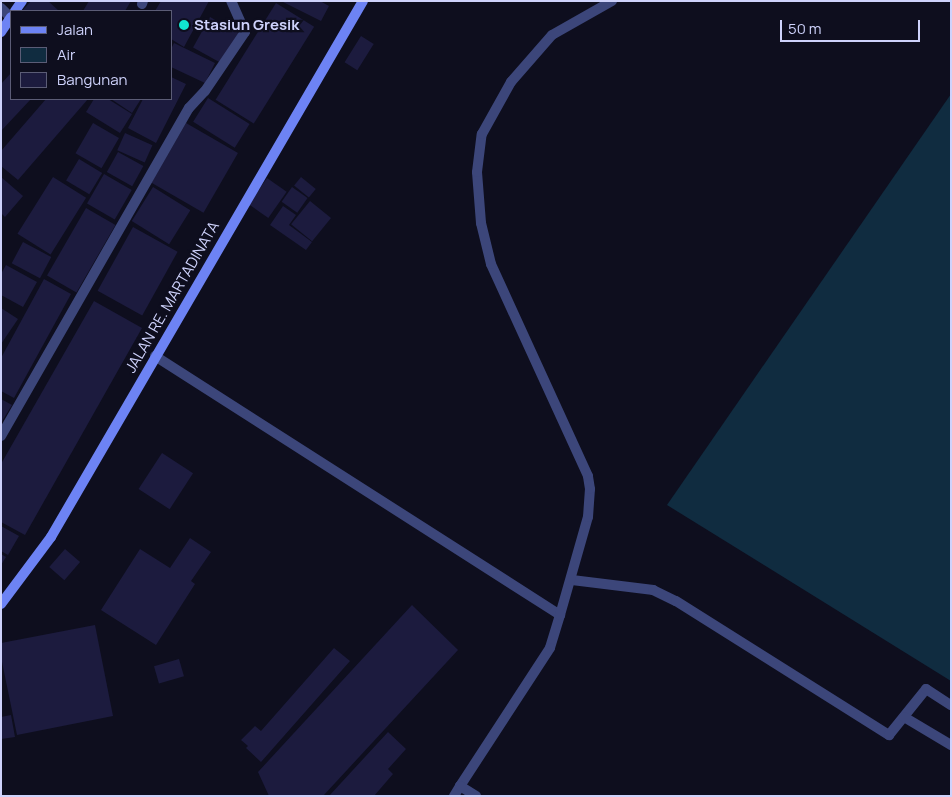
<!DOCTYPE html>
<html>
<head>
<meta charset="utf-8">
<style>
	body { margin:0 }
	#map { position:relative; width:952px; height:797px; overflow:hidden; background:#0e0e1e; font-family:Manrope,sans-serif }
	div>[style] { position:absolute }
	.water>* { inset:0; background:#102c40 }
	.building>* { inset:0; background:#1c1b3e; transform-origin:0 0 }
	.lane>* { height:10px; margin:-5px; padding:0 5px; transform-origin:5px; border-radius:5px; background:#3c467a }
	.street>* { height:10px; margin:-5px; padding:0 5px; transform-origin:5px; border-radius:5px; background:#3c467a }
	.secondary>* { height:10px; margin:-5px; padding:0 5px; transform-origin:5px; border-radius:5px; background:#6d83f4 }
	.dots>* { width:14px; height:14px; translate:-50% -50%; box-sizing:border-box; border:2px solid #0e0e1e; border-radius:50% }
	span { translate:-50% -50%; white-space:nowrap; text-align:center; line-height:1.15; -webkit-text-stroke:4.5px #0e0e1e; paint-order:stroke }
	.poi-label { font-size:15px; color:#ced2fb; font-weight:700 }
	.left { translate:0 -50%; text-align:left }
	.street-label { font-size:15px; color:#ced2fb }
	.frame { position:absolute; inset:0; border:2px solid #ced2fb; pointer-events:none }
	.legend { position:absolute; left:10px; top:10px; width:162px; height:90px; box-sizing:border-box; background:#0e0e1e; border:1px solid #5b5c76; margin:0; padding:6px 9px; list-style:none; font-size:15px; color:#ced2fb }
	.legend li { display:flex; align-items:center; gap:10px; height:25px }
	.legend b { width:25px; border:1px solid #5b5c76 }
	.scale { position:absolute; left:780px; top:20px; width:140px; height:22px; box-sizing:border-box; border:2px solid #ced2fb; border-top:0; padding-left:6px; font-size:15px; line-height:18px; white-space:nowrap; color:#ced2fb; -webkit-text-stroke:4px #0e0e1e; paint-order:stroke }
</style>
</head>
<body>
<div id="map">
	<div class="water">
		<i style="clip-path:polygon(951px 94px,951px 681px,667px 505px)"></i>
	</div>
	<div class="building">
		<i style="clip-path:polygon(31px 1px,48px 1px,59px 11px,22px 11px)"></i>
		<i style="clip-path:polygon(89px 1px,131px 1px,125px 11px,83px 11px)"></i>
		<i style="clip-path:polygon(161px 1px,209px 1px,184px 47px,171px 39px,171px 11px,155px 11px)"></i>
		<i style="clip-path:polygon(281px 1px,320px 1px,329px 6px,321px 21px)"></i>
		<i style="left:276px;top:3px;width:45px;height:114px;rotate:32deg"></i>
		<i style="left:210px;top:17px;width:33px;height:35px;rotate:29deg"></i>
		<i style="left:361px;top:36px;width:15px;height:31px;rotate:32deg"></i>
		<i style="clip-path:polygon(174px 43px,215px 63px,205px 83px,171px 67px,171px 49px)"></i>
		<i style="clip-path:polygon(11px 73px,11px 99px,31px 99px,1px 131px,1px 84px)"></i>
		<i style="clip-path:polygon(171px 77px,186px 84px,156px 143px,128px 128px,143px 99px,171px 99px)"></i>
		<i style="left:208px;top:98px;width:49px;height:28px;rotate:32deg"></i>
		<i style="clip-path:polygon(46px 99px,88px 99px,18px 180px,1px 166px,1px 151px)"></i>
		<i style="clip-path:polygon(94px 99px,108px 99px,132px 114px,120px 133px,86px 112px)"></i>
		<i style="clip-path:polygon(111px 99px,141px 99px,132px 113px)"></i>
		<i style="left:93px;top:123px;width:30px;height:35px;rotate:30deg"></i>
		<i style="left:186px;top:123px;width:60px;height:69px;rotate:30deg"></i>
		<i style="left:125px;top:133px;width:30px;height:19px;rotate:24deg"></i>
		<i style="left:118px;top:152px;width:29px;height:23px;rotate:29deg"></i>
		<i style="left:79px;top:159px;width:27px;height:25px;rotate:31deg"></i>
		<i style="left:104px;top:174px;width:32px;height:34px;rotate:30deg"></i>
		<i style="clip-path:polygon(1px 177px,23px 196px,5px 217px,1px 213px)"></i>
		<i style="left:53px;top:177px;width:39px;height:67px;rotate:32deg"></i>
		<i style="left:301px;top:177px;width:19px;height:11px;rotate:39deg"></i>
		<i style="left:267px;top:178px;width:24px;height:32px;rotate:35deg"></i>
		<i style="left:153px;top:187px;width:44px;height:40px;rotate:32deg"></i>
		<i style="left:292px;top:187px;width:19px;height:18px;rotate:35deg"></i>
		<i style="left:310px;top:201px;width:27px;height:30px;rotate:39deg"></i>
		<i style="clip-path:polygon(283px 206px,296px 215px,289px 225px,312px 242px,306px 250px,270px 225px)"></i>
		<i style="left:86px;top:208px;width:34px;height:78px;rotate:30deg"></i>
		<i style="left:133px;top:227px;width:51px;height:73px;rotate:29deg"></i>
		<i style="left:23px;top:242px;width:32px;height:24px;rotate:28deg"></i>
		<i style="clip-path:polygon(6px 265px,37px 282px,23px 307px,1px 295px,1px 274px)"></i>
		<i style="clip-path:polygon(44px 279px,71px 294px,14px 398px,1px 391px,1px 358px)"></i>
		<i style="clip-path:polygon(94px 301px,142px 328px,25px 535px,1px 522px,1px 464px)"></i>
		<i style="clip-path:polygon(1px 308px,18px 319px,1px 344px)"></i>
		<i style="clip-path:polygon(1px 399px,12px 405px,1px 423px)"></i>
		<i style="left:162px;top:453px;width:37px;height:43px;rotate:33deg"></i>
		<i style="clip-path:polygon(1px 526px,19px 536px,8px 555px,1px 551px)"></i>
		<i style="clip-path:polygon(190px 538px,211px 552px,191px 581px,195px 584px,156px 645px,101px 610px,140px 549px,170px 568px)"></i>
		<i style="left:65px;top:549px;width:20px;height:24px;rotate:41deg"></i>
		<i style="clip-path:polygon(1px 554px,6px 557px,1px 565px)"></i>
		<i style="clip-path:polygon(412px 605px,458px 650px,323px 796px,269px 796px,258px 772px)"></i>
		<i style="clip-path:polygon(95px 625px,113px 716px,17px 735px,1px 657px,1px 643px)"></i>
		<i style="clip-path:polygon(334px 648px,350px 661px,261px 762px,246px 748px,248px 746px,241px 740px,255px 726px,261px 731px)"></i>
		<i style="left:179px;top:659px;width:18px;height:26px;rotate:74deg"></i>
		<i style="clip-path:polygon(11px 715px,15px 737px,1px 739px,1px 717px)"></i>
		<i style="clip-path:polygon(388px 732px,406px 749px,388px 769px,393px 774px,374px 796px,329px 796px)"></i>
	</div>
	<div class="lane">
		<i style="left:142px;top:4px;width:3px;rotate:-72deg"></i>
		<i style="left:155px;top:356px;width:481px;rotate:32.6deg"></i>
		<i style="left:560px;top:615px;width:34px;rotate:107deg"></i>
		<i style="left:550px;top:648px;width:165px;rotate:123.1deg"></i>
		<i style="left:572px;top:580px;width:82px;rotate:7deg"></i>
		<i style="left:653px;top:590px;width:25px;rotate:26deg"></i>
		<i style="left:676px;top:601px;width:252px;rotate:32.2deg"></i>
		<i style="left:889px;top:735px;width:59px;rotate:-51.2deg"></i>
		<i style="left:926px;top:689px;width:30px;rotate:33deg"></i>
		<i style="left:560px;top:615px;width:102px;rotate:-74.1deg"></i>
		<i style="left:588px;top:517px;width:28px;rotate:-86deg"></i>
		<i style="left:590px;top:489px;width:13px;rotate:-99deg"></i>
		<i style="left:588px;top:476px;width:233px;rotate:-114.6deg"></i>
		<i style="left:491px;top:264px;width:42px;rotate:-103.7deg"></i>
		<i style="left:481px;top:223px;width:51px;rotate:-94.5deg"></i>
		<i style="left:477px;top:172px;width:38px;rotate:-83deg"></i>
		<i style="left:482px;top:134px;width:60px;rotate:-60.9deg"></i>
		<i style="left:511px;top:82px;width:62px;rotate:-48.9deg"></i>
		<i style="left:552px;top:35px;width:69px;rotate:-29.5deg"></i>
		<i style="left:904px;top:717px;width:55px;rotate:30.8deg"></i>
		<i style="left:454px;top:796px;width:12px;rotate:-59deg"></i>
		<i style="left:460px;top:786px;width:19px;rotate:32deg"></i>
	</div>
	<div class="street">
		<i style="left:1px;top:8px;width:14px;rotate:45deg"></i>
		<i style="left:1px;top:436px;width:378px;rotate:-60.2deg"></i>
		<i style="left:189px;top:108px;width:23px;rotate:-47deg"></i>
		<i style="left:205px;top:91px;width:71px;rotate:-55.9deg"></i>
		<i style="left:245px;top:32px;width:34px;rotate:-114deg"></i>
	</div>
	<div class="secondary">
		<i style="left:15px;top:11px;width:12px;rotate:-55deg"></i>
		<i style="left:1px;top:32px;width:18px;rotate:-56deg"></i>
		<i style="left:1px;top:604px;width:84px;rotate:-53.3deg"></i>
		<i style="left:51px;top:537px;width:620px;rotate:-59.8deg"></i>
	</div>
	<div class="dots">
		<i style="left:184px;top:25px;background:#11e5d1"></i>
	</div>
	<div class="poi-label">
		<span class="left" style="left:194px;top:25px">Stasiun Gresik</span>
	</div>
	<div class="street-label">
		<span style="left:172px;top:297px;rotate:-60deg">JALAN RE. MARTADINATA</span>
	</div>
	<div class="frame"></div>
	<ul class="legend">
	<li><b style="height:6px;background:#6d83f4"></b>Jalan</li>
	<li><b style="height:14px;background:#102c40"></b>Air</li>
	<li><b style="height:14px;background:#1c1b3e"></b>Bangunan</li>
	</ul>
	<div class="scale">50 m</div>
</div>
</body>
</html>
